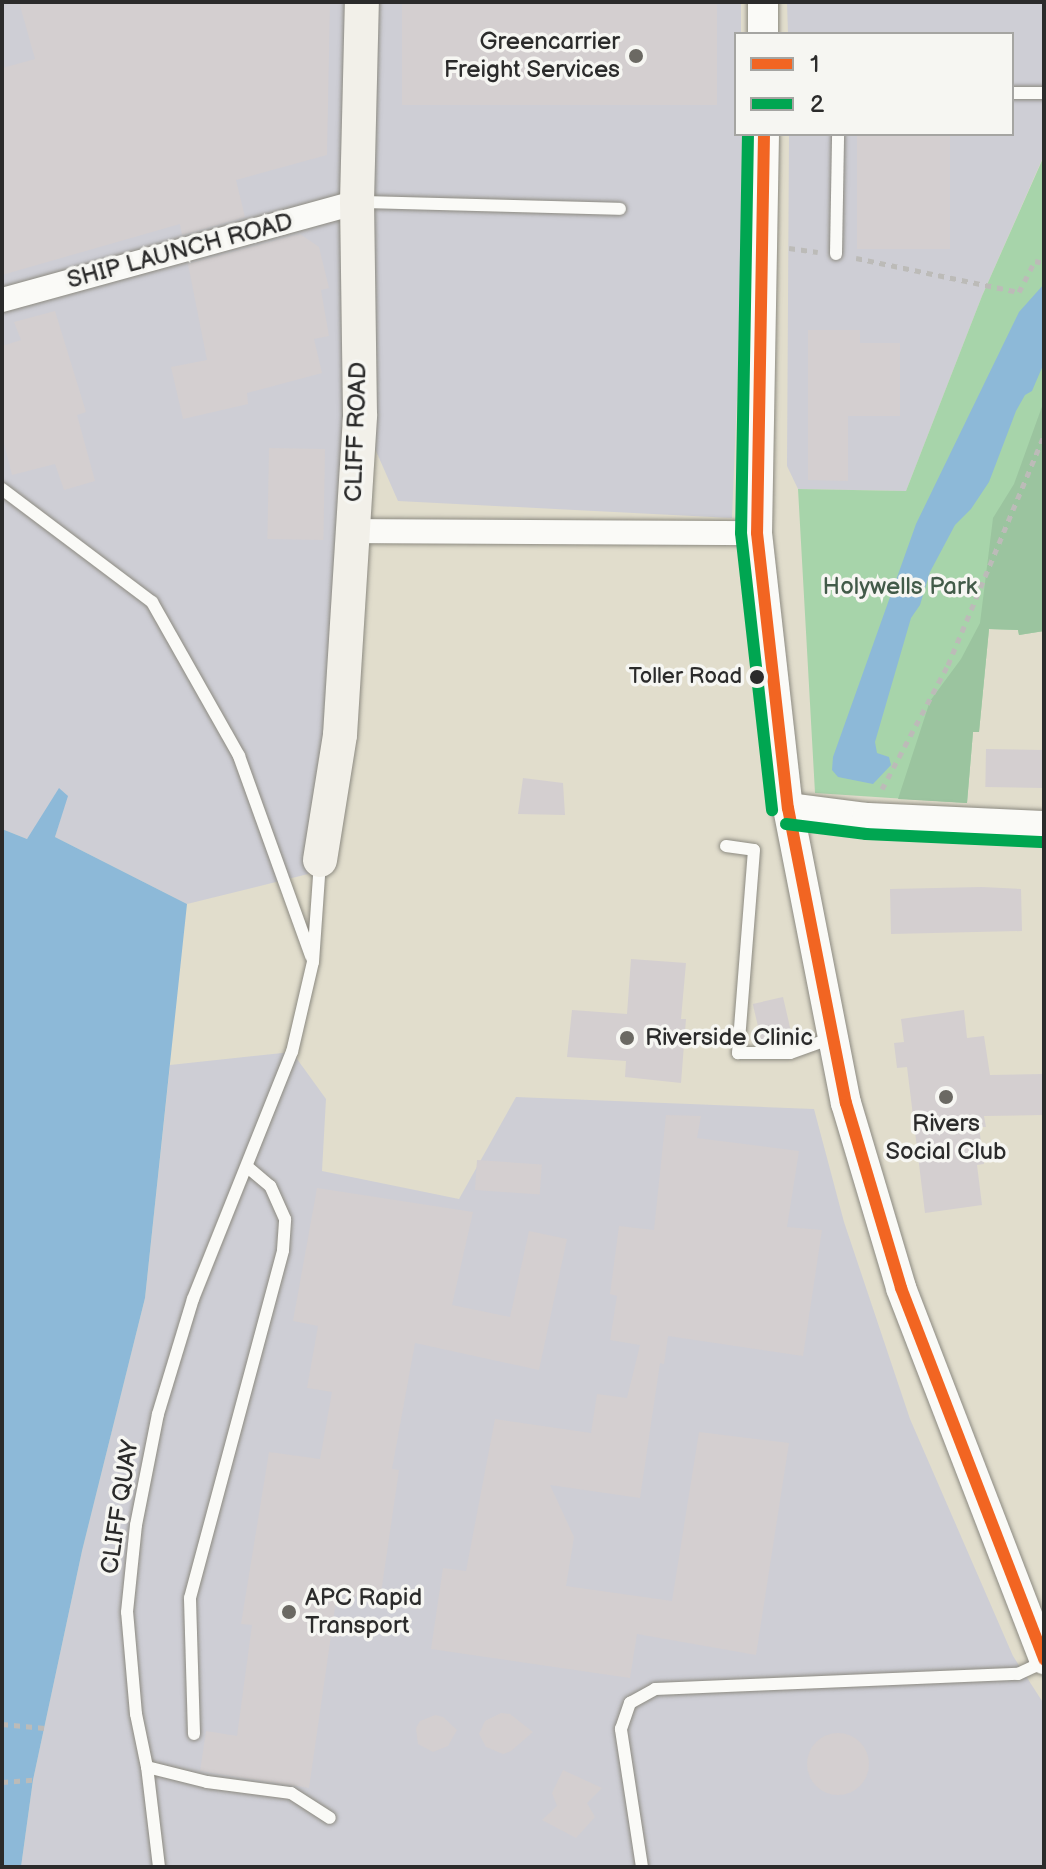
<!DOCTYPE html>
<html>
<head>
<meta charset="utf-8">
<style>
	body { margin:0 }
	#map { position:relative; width:1046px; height:1869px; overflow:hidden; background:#e1ddcc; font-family:"Balsamiq Sans",sans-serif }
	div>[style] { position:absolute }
	.industrial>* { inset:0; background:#ceced5 }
	.green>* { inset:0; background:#a7d4aa }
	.forest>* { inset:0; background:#9bc49f }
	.water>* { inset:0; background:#8db9d8 }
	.building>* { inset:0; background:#d4cfd0; transform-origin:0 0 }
	.round { border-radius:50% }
	.path>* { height:5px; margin-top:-2.5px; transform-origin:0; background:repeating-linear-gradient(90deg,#bcbbb8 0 6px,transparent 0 12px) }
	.roads { filter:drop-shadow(0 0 2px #8c8a81) drop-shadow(0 0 2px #8c8a81) }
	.service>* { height:12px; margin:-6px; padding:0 6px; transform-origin:6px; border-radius:6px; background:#fafaf7 }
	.minor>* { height:24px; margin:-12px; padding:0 12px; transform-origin:12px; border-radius:12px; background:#fafaf7 }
	.tertiary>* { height:30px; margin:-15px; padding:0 15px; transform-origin:15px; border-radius:15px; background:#fafaf7 }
	.secondary>* { height:34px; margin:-17px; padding:0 17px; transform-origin:17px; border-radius:17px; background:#f2f0e9 }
	.bus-1>* { height:12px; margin:-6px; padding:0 6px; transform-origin:6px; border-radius:6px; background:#f26522 }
	.bus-2>* { height:12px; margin:-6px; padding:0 6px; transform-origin:6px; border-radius:6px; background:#00a651 }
	.dots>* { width:22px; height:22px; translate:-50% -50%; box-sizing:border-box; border:4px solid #f6f6f2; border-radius:50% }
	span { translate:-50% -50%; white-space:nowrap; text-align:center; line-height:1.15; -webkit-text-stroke:7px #f6f6f2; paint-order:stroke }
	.bus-label { font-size:22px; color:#2b2b2b }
	.right { translate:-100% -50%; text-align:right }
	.poi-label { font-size:24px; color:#2b2b2b }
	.left { translate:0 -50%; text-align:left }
	.street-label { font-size:24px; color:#2b2b2b }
	.park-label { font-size:24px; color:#425b49 }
	.frame { position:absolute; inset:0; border:4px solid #2b2b2b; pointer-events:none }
	.legend { position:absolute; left:734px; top:32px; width:280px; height:104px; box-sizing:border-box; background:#f6f6f2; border:2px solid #a5a5a2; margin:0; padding:10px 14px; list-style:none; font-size:24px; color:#2b2b2b }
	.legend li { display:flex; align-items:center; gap:16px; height:40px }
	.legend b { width:40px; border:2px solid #a5a5a2 }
</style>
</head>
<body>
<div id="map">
	<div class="industrial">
		<i style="clip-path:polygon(2px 2px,741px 2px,741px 34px,736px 34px,736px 134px,742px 134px,743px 249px,732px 518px,398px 501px,361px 417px,320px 860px,308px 874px,187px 904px,55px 837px,67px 796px,27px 839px,2px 829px)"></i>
		<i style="clip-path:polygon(787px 2px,1044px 2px,1044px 155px,982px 296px,906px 491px,798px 489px,787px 466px,789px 134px,1012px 134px,1012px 34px,788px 34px)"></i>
		<i style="clip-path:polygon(292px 1052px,326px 1099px,322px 1171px,459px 1199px,516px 1097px,814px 1109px,844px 1222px,910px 1419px,1013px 1656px,1044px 1704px,1044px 1867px,21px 1867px,33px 1780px,82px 1551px,145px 1298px,170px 1065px)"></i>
	</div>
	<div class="green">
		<i style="clip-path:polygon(1044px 156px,1044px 631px,1019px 635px,1018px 630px,989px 629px,979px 732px,973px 732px,967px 803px,815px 793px,798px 489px,906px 491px,982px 296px)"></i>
	</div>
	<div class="forest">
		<i style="clip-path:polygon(1044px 401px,1044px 631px,1019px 635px,1018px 630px,989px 629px,979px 732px,973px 732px,967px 803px,898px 799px,930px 701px,961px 659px,980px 623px,993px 518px,1014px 484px)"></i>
	</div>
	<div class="water">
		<i style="clip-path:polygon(1044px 284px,1044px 363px,1032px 391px,1025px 395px,1016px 411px,989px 482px,971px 509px,955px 525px,930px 572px,920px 605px,911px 618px,875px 742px,877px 753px,889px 757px,891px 765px,873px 784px,838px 777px,832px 770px,833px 757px,916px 524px,1019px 312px)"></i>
		<i style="clip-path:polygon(59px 788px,68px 796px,55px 837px,187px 904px,145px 1298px,82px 1551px,33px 1780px,21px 1867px,2px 1867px,2px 829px,27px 839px)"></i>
	</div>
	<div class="building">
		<i style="clip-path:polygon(19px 2px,330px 2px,327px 155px,236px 180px,245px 217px,182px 235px,180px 224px,2px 275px,2px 68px,35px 59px)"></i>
		<i style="left:402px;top:2px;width:315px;height:103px"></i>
		<i style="left:857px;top:134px;width:93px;height:115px"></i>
		<i style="clip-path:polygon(300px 234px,319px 247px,329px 288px,321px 290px,329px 336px,314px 339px,322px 373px,247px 393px,248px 404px,183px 419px,171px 367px,207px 360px,188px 264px)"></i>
		<i style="clip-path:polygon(55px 311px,86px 412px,77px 415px,95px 481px,64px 490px,55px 464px,12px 475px,2px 435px,2px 346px,21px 340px,14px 322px)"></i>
		<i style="clip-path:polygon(808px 330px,860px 330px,860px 343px,900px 343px,900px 416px,848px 416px,848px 481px,808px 480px)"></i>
		<i style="left:269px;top:448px;width:56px;height:91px;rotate:1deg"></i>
		<i style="left:986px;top:749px;width:58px;height:38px;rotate:1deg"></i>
		<i style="clip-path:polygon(523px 778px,563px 783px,565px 815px,518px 814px)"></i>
		<i style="clip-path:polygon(982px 887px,1021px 889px,1022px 931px,891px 934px,890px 889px)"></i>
		<i style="clip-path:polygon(631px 959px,686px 963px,681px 1019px,686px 1019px,681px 1083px,625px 1077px,626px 1061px,567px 1057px,572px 1010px,627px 1014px)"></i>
		<i style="left:783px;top:997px;width:37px;height:31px;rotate:77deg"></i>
		<i style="clip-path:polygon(964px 1010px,967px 1038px,984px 1036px,990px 1075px,1044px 1074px,1044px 1115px,984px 1116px,986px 1127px,979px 1127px,984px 1164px,977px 1165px,982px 1205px,925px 1213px,907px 1067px,897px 1068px,894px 1043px,904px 1042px,901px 1019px)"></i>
		<i style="clip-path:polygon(666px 1115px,701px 1116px,697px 1138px,799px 1151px,787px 1227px,822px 1230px,803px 1356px,668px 1336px,664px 1364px,660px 1363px,640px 1498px,550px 1485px,574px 1537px,566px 1586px,672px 1601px,699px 1432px,789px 1443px,756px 1655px,637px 1634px,630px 1678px,431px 1649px,443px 1568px,466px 1571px,495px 1419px,591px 1433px,597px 1394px,627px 1398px,640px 1345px,610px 1340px,617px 1296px,610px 1294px,619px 1226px,654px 1230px)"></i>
		<i style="left:477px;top:1160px;width:65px;height:30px;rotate:4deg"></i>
		<i style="clip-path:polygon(317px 1188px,473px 1212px,452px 1305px,510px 1317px,529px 1231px,567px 1239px,539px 1370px,415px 1343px,392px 1469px,399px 1470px,380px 1600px,337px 1594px,309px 1788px,200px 1771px,206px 1731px,237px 1736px,252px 1625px,241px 1624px,269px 1452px,320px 1459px,332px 1392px,307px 1388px,318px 1326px,293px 1321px)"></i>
		<i style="clip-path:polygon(501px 1713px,510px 1714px,533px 1732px,511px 1751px,503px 1754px,486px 1747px,479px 1734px,485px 1721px)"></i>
		<i style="clip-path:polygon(435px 1715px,443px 1717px,457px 1730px,448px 1746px,433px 1752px,418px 1744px,416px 1728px,420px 1721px)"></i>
		<i class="round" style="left:807px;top:1733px;width:62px;height:62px"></i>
		<i style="clip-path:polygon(563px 1770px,602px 1788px,587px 1803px,595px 1817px,576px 1838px,542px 1820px,557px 1806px,552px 1793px)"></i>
	</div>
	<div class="path">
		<i style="left:789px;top:248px;width:29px;rotate:8deg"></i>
		<i style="left:856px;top:258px;width:167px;rotate:11.8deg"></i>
		<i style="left:1019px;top:292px;width:35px;rotate:-63deg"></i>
		<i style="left:1035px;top:261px;width:9px;rotate:13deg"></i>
		<i style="left:882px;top:789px;width:140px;rotate:-62deg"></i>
		<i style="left:948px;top:665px;width:249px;rotate:-67.3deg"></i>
		<i style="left:2px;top:1724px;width:43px;rotate:5.3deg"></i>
		<i style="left:2px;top:1782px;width:31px;rotate:-4deg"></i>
	</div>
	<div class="roads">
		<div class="service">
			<i style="left:1012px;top:93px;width:32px"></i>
			<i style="left:361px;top:202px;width:259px;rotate:1.5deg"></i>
			<i style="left:836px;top:254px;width:120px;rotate:-89deg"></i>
			<i style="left:2px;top:489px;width:188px;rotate:37deg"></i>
			<i style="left:152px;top:602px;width:177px;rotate:60.5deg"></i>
			<i style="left:239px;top:756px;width:213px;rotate:70.2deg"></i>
			<i style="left:726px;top:846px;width:28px;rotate:8deg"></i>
			<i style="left:754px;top:850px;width:204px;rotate:94.5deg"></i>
			<i style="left:738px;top:1053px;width:52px"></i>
			<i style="left:790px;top:1053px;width:45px;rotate:-19.7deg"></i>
			<i style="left:194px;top:1734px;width:136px;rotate:-91.7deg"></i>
			<i style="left:190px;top:1598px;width:360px;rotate:-75deg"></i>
			<i style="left:283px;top:1250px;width:31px;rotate:-86deg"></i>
			<i style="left:285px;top:1219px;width:36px;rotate:-114deg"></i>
			<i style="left:270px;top:1186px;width:30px;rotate:-140deg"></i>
			<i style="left:147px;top:1767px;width:62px;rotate:14deg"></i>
			<i style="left:207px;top:1782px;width:85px;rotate:7.5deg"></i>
			<i style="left:291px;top:1793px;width:46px;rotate:32.7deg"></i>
			<i style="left:159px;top:1867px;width:101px;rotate:-96.8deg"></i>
			<i style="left:147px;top:1767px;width:54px;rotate:-101.7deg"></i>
			<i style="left:136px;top:1714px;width:102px;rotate:-95deg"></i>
			<i style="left:127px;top:1612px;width:87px;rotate:-84.1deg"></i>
			<i style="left:136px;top:1525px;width:113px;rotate:-78.8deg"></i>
			<i style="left:158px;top:1414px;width:120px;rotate:-73.1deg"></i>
			<i style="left:193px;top:1299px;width:266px;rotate:-68.2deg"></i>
			<i style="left:292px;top:1052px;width:92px;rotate:-76.9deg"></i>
			<i style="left:313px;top:962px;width:100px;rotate:-86deg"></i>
			<i style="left:642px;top:1867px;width:140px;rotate:-98.7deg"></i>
			<i style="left:621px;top:1729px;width:28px;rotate:-71deg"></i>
			<i style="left:630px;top:1703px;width:29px;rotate:-29deg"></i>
			<i style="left:655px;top:1689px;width:363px;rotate:-2.4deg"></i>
			<i style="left:1018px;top:1674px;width:29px;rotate:-25deg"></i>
		</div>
		<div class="minor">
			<i style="left:2px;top:300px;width:368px;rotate:-15.4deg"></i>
			<i style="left:352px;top:531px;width:405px;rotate:0.3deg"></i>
		</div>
		<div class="tertiary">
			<i style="left:763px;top:2px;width:32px;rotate:90deg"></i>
			<i style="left:764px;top:134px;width:399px;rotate:91deg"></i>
			<i style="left:757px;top:533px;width:277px;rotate:83.6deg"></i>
			<i style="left:788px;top:808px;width:301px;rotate:78.9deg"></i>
			<i style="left:846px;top:1103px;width:193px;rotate:73.4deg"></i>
			<i style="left:901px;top:1288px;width:398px;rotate:68.9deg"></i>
			<i style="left:788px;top:808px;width:80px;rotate:7.2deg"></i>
			<i style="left:867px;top:818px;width:177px;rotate:2.6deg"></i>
		</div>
		<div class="secondary">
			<i style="left:320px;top:860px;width:127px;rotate:-80.9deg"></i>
			<i style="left:340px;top:735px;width:321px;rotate:-86.4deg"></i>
			<i style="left:360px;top:415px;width:213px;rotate:-90.8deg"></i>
			<i style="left:357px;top:202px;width:200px;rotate:-88.6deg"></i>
		</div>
	</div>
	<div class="bus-1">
		<i style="left:764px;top:134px;width:399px;rotate:91deg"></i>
		<i style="left:757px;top:533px;width:277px;rotate:83.6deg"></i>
		<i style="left:788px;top:808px;width:301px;rotate:78.9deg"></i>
		<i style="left:846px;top:1103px;width:193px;rotate:73.4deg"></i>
		<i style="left:901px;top:1288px;width:398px;rotate:68.9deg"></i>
	</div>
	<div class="bus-2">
		<i style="left:748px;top:134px;width:399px;rotate:91deg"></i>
		<i style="left:741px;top:533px;width:279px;rotate:83.6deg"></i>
		<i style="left:786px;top:824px;width:81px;rotate:7.1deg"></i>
		<i style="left:866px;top:834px;width:177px;rotate:2.6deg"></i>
	</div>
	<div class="dots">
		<i style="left:636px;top:56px;background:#6b6963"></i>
		<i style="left:757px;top:677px;background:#2b2b2b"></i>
		<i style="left:627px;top:1038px;background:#6b6963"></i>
		<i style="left:946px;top:1097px;background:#6b6963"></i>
		<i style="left:289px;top:1612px;background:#6b6963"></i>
	</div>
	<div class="bus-label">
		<span class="right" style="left:742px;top:677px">Toller Road</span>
	</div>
	<div class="poi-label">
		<span class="right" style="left:620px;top:56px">Greencarrier<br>Freight Services</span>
		<span class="left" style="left:645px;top:1038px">Riverside Clinic</span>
		<span style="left:946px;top:1138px">Rivers<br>Social Club</span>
		<span class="left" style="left:305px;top:1612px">APC Rapid<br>Transport</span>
	</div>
	<div class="street-label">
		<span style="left:180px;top:251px;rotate:-15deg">SHIP LAUNCH ROAD</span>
		<span style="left:356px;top:432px;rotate:-88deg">CLIFF ROAD</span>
		<span style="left:120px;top:1507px;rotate:-81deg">CLIFF QUAY</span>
	</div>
	<div class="park-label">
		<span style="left:900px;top:587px">Holywells Park</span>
	</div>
	<div class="frame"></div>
	<ul class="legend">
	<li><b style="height:10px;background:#f26522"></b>1</li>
	<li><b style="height:10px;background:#00a651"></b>2</li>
	</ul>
</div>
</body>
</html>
